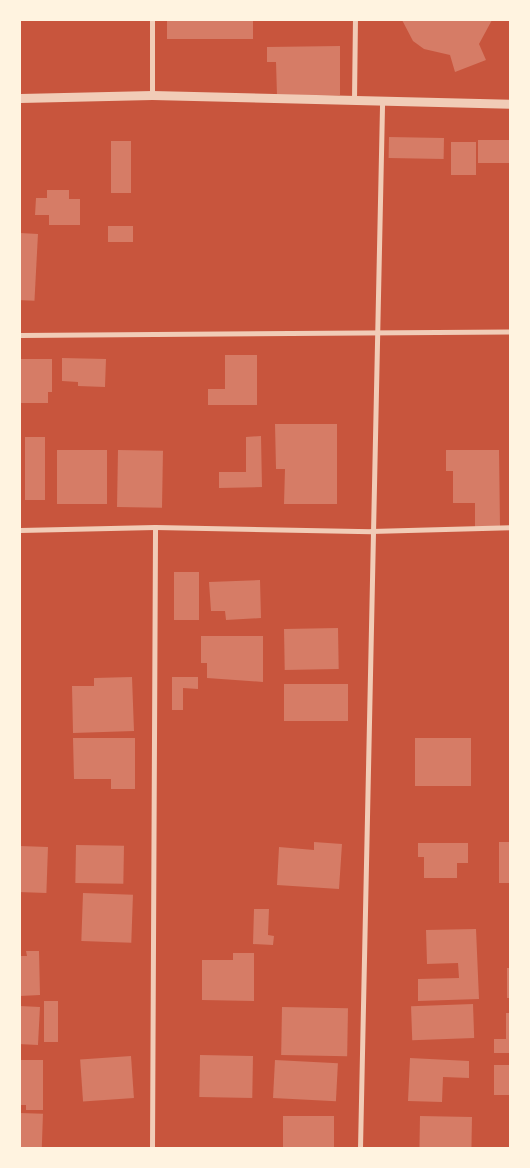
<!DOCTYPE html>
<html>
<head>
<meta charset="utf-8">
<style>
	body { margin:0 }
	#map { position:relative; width:530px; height:1168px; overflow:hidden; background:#c8553d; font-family:"Titillium Web",sans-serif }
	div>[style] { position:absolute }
	.building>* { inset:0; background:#d67c66; transform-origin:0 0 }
	.minor>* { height:5px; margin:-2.5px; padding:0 2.5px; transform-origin:2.5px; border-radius:2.5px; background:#f1ccb7 }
	.tertiary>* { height:9px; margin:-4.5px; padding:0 4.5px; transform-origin:4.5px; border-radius:4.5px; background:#f1ccb7 }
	span { translate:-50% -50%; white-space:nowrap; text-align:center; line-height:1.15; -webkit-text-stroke:4px #fff3e0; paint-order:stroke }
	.frame { position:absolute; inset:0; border:21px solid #fff3e0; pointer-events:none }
</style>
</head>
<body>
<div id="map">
	<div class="building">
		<i style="left:167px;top:20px;width:86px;height:19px"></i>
		<i style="clip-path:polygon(402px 20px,492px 20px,479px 44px,486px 60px,455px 72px,450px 55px,424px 49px,413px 41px)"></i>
		<i style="clip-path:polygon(340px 46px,340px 95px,277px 96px,276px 62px,267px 62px,267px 47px)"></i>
		<i style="left:389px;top:137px;width:55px;height:21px;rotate:1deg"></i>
		<i style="left:478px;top:140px;width:32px;height:23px"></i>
		<i style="left:111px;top:141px;width:20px;height:52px"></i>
		<i style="left:451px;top:142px;width:25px;height:33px"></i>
		<i style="clip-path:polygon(47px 190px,69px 190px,69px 199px,80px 199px,80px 225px,49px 225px,49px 215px,35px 215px,36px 198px,47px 198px)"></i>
		<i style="left:108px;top:226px;width:25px;height:16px"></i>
		<i style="left:20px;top:233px;width:18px;height:67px;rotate:3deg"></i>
		<i style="clip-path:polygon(225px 355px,257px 355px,257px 405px,208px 405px,208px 389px,225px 389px)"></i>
		<i style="clip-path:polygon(62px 358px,106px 359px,105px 387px,78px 386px,78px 382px,62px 381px)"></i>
		<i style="clip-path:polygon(20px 359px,52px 359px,52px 392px,48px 392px,48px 403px,20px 403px)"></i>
		<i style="clip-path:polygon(275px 424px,337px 424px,337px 504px,284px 504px,285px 469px,276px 469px)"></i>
		<i style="clip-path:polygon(261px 436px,262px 487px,219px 488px,219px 472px,246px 472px,246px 437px)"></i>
		<i style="left:25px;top:437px;width:20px;height:63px"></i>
		<i style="left:107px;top:450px;width:54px;height:50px;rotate:90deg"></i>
		<i style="left:118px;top:450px;width:45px;height:57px;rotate:1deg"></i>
		<i style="clip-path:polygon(446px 450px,499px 450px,500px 526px,475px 527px,475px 503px,453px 503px,453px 471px,446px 471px)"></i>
		<i style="left:174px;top:572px;width:25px;height:48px"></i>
		<i style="clip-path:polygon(260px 580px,261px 618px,226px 620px,225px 611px,211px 611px,209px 582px)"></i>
		<i style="left:338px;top:628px;width:41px;height:54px;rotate:89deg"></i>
		<i style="clip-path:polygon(201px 636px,263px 636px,263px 682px,207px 678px,207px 663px,201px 663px)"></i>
		<i style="clip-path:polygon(132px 677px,134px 731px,73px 733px,72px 686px,94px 686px,94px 678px)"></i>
		<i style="clip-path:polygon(172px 677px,198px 677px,198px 689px,183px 688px,183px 710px,172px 710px)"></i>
		<i style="left:284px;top:684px;width:64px;height:37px"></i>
		<i style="clip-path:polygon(73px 738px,135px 738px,135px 789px,111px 789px,111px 779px,74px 779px)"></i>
		<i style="left:415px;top:738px;width:56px;height:48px"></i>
		<i style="clip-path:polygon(314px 842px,342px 844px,339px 889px,277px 885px,279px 847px,314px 850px)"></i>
		<i style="left:499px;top:842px;width:11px;height:41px"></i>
		<i style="clip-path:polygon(418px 843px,468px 843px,468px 863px,457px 863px,457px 878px,424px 878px,424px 857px,418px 857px)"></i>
		<i style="left:76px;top:845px;width:48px;height:38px;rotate:1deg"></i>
		<i style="left:20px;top:846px;width:28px;height:46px;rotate:2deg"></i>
		<i style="left:83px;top:893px;width:50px;height:48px;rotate:2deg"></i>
		<i style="clip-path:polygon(254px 909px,269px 909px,268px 935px,274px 936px,273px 945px,253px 944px)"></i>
		<i style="clip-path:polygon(476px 929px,479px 999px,418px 1001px,418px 979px,459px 978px,458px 963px,427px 964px,426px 930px)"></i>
		<i style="clip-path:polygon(26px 951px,39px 951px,40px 995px,20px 996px,20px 956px,27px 956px)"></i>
		<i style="clip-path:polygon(233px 953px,254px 953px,254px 1001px,202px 1000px,202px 960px,233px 960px)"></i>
		<i style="left:507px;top:968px;width:3px;height:30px"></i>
		<i style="left:44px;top:1001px;width:14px;height:41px"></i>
		<i style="left:473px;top:1004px;width:34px;height:62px;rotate:88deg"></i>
		<i style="left:20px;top:1006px;width:20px;height:38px;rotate:3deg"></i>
		<i style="left:282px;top:1007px;width:66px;height:48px;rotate:1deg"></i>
		<i style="clip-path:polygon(506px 1013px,510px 1013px,510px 1053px,494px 1053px,494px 1039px,506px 1039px)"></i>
		<i style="left:200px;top:1055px;width:53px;height:42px;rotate:1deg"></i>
		<i style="left:131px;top:1056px;width:42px;height:51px;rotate:86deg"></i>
		<i style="clip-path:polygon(410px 1058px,469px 1061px,469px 1078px,443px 1077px,442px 1102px,408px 1101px)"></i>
		<i style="clip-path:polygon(20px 1060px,43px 1060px,43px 1110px,26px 1110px,26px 1105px,20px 1105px)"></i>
		<i style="left:275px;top:1060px;width:63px;height:38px;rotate:3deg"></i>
		<i style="left:494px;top:1065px;width:16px;height:30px"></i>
		<i style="left:20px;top:1113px;width:23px;height:35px;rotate:2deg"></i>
		<i style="left:334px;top:1116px;width:32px;height:51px;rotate:90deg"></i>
		<i style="left:420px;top:1116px;width:52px;height:32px;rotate:1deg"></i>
	</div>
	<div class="minor">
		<i style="left:152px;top:20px;width:75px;rotate:90deg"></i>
		<i style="left:354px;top:99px;width:79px;rotate:-89.3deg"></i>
		<i style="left:20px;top:335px;width:490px;rotate:-0.4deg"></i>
		<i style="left:20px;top:530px;width:135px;rotate:-1.3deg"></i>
		<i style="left:155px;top:527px;width:216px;rotate:1.1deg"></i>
		<i style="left:371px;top:531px;width:139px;rotate:-1.6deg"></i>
		<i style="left:152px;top:1148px;width:621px;rotate:-89.72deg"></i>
		<i style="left:360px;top:1148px;width:1045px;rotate:-88.79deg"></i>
	</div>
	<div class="tertiary">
		<i style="left:20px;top:98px;width:132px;rotate:-1.3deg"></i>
		<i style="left:152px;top:95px;width:358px;rotate:1.4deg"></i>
	</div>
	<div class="frame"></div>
</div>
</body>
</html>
